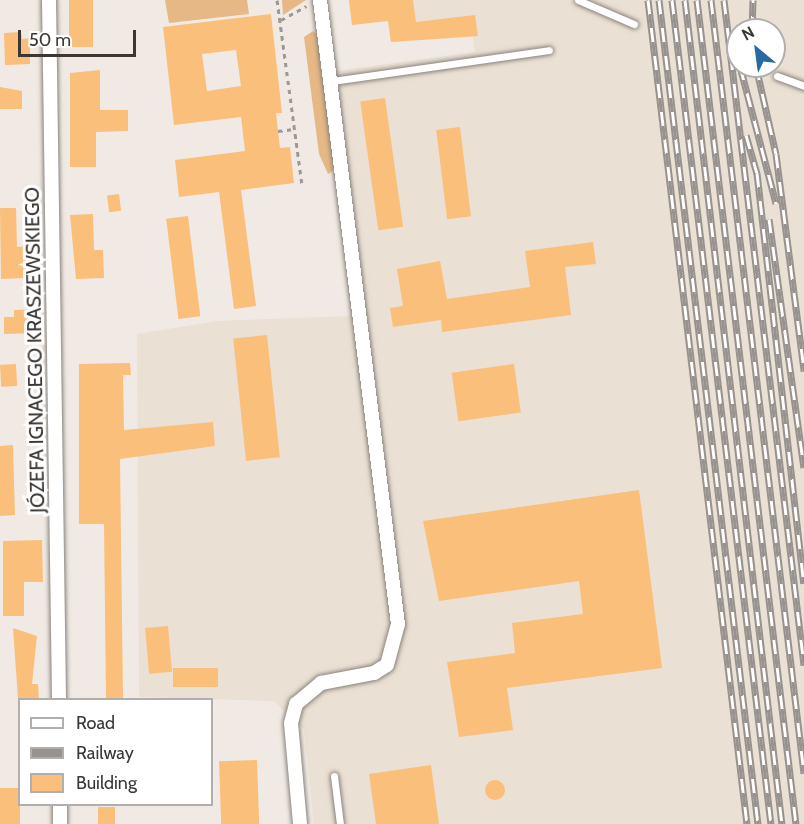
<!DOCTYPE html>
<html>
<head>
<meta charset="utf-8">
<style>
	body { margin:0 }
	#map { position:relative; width:804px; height:824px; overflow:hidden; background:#f1eae4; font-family:Cabin,sans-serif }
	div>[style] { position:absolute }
	.built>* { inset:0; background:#eae0d3 }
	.green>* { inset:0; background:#e6b885 }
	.building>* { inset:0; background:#fabf7b; transform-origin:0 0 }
	.round { border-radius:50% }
	.path>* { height:3px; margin-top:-1.5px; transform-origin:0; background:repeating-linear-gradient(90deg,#9d9894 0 4.5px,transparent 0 9px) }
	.roads { filter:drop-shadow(0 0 2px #89837d) drop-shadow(0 0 2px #89837d) }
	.lane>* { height:7px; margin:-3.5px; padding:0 3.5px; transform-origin:3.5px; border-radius:3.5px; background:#fff }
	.street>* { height:14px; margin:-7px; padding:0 7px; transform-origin:7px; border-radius:7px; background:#fff }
	.rail>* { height:7px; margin-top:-3.5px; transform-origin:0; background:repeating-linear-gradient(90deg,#fff 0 14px,#97928e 0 28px); box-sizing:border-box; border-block:2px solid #97928e }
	span { translate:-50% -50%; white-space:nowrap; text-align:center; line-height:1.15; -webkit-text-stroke:6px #fff; paint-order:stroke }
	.street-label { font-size:20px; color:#3a3735 }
	.legend { position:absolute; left:18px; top:698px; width:195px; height:108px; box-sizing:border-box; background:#fff; border:2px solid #b0afae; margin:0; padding:8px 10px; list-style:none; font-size:18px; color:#3a3735 }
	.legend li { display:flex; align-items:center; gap:12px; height:30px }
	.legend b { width:30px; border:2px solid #b0afae }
	.north { position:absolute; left:726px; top:18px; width:60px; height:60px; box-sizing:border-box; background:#fff; border:2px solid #b0afae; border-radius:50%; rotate:331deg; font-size:16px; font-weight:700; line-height:24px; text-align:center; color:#3a3735 }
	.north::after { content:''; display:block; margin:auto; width:21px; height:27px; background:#276ba0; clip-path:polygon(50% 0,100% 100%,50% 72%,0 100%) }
	.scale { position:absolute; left:18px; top:30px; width:118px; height:27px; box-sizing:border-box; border:3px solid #3a3735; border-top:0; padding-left:8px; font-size:18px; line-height:21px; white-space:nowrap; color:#3a3735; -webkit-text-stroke:4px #fff; paint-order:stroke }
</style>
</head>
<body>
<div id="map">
	<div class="built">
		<i style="clip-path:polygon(evenodd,349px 0,804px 0,804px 824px,314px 824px,304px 730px,274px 701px,139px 697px,137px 334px,217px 321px,351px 316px,355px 253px,330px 72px,475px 52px,473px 37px,391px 42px,386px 7px,370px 9px,371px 23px,352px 25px,349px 0,738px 30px,774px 30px,774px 66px,738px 66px,738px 30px)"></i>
	</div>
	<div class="green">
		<i style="clip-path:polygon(165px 0,247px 0,249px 14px,169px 23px)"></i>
		<i style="clip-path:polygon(282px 0,306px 0,283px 15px)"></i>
		<i style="clip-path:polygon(313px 31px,317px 34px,333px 154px,333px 171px,328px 174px,319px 154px,304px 37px)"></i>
	</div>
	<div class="building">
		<i style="left:69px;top:0;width:24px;height:47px"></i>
		<i style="clip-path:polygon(349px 0,413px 0,416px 22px,475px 15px,478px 36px,391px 42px,388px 21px,352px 25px)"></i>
		<i style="clip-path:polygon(evenodd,271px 14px,282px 113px,276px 113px,280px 148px,290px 147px,294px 183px,241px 190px,256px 306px,234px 309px,219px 192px,179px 197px,175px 160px,245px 151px,241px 117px,174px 125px,163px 27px,271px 14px,236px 50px,241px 86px,207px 91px,202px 54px,236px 50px)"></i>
		<i style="clip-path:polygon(21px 32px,22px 39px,30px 38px,30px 64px,5px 65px,4px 33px)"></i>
		<i style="clip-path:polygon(100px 70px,100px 110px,128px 110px,128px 131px,96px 132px,96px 167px,70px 167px,70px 73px)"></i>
		<i style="clip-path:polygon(0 87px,22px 91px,22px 109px,0 109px)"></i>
		<i style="left:385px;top:98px;width:130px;height:25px;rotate:82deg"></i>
		<i style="left:460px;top:127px;width:90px;height:24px;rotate:83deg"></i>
		<i style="left:119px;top:194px;width:17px;height:12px;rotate:83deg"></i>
		<i style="clip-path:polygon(0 208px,16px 208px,17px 247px,26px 246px,27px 278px,1px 279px)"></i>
		<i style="clip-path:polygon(93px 214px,94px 250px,103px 250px,104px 278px,76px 279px,70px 215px)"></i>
		<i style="left:188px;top:216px;width:101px;height:22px;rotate:83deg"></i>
		<i style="clip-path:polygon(593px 242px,596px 264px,565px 267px,571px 315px,442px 332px,441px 320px,393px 327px,390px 308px,403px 306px,397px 269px,440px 261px,447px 299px,530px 287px,525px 251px)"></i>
		<i style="clip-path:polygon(38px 309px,39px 333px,4px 334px,4px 317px,14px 317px,14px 310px)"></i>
		<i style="left:267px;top:335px;width:123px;height:34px;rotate:84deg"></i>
		<i style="clip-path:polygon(130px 363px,131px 375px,123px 375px,124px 430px,213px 422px,215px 446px,120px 459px,123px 699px,106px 699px,104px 524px,79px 524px,79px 364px)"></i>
		<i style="left:16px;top:364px;width:22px;height:16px;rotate:87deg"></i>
		<i style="left:514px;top:364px;width:49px;height:63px;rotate:82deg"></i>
		<i style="clip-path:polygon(13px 445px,15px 515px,0 516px,0 446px)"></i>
		<i style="clip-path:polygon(639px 490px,662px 668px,507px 688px,513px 730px,459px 737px,447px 662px,515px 653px,512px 623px,583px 614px,579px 581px,439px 601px,423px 521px)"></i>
		<i style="clip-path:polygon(42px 540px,43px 582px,24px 582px,24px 616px,3px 616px,3px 541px)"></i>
		<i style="left:168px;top:626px;width:46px;height:23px;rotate:85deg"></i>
		<i style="clip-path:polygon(13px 628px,37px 636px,32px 684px,38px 684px,39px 699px,18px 699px)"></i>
		<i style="left:173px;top:668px;width:45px;height:19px"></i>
		<i style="left:257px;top:760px;width:64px;height:38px;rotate:88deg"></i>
		<i style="clip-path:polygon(431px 765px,439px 824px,376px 824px,369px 774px)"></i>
		<i class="round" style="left:485px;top:780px;width:20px;height:20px"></i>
		<i style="left:0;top:788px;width:20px;height:36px"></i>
		<i style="left:98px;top:807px;width:17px;height:17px"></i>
	</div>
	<div class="path">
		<i style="left:277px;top:0;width:187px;rotate:82.3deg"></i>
		<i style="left:281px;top:20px;width:29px;rotate:-29deg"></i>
		<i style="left:278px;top:131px;width:16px;rotate:-7deg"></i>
	</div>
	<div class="roads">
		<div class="lane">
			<i style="left:578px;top:0;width:61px;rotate:23.2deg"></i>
			<i style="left:777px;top:76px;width:29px;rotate:20deg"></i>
			<i style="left:332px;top:81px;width:219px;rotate:-8.1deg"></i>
			<i style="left:334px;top:776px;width:48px;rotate:82.9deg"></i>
		</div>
		<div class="street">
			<i style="left:49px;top:0;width:700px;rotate:89.18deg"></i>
			<i style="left:60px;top:824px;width:20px;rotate:-90deg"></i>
			<i style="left:300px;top:824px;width:101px;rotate:-95.1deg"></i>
			<i style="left:291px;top:723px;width:20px;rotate:-75deg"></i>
			<i style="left:296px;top:704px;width:33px;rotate:-40deg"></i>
			<i style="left:321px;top:683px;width:54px;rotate:-10.7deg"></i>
			<i style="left:374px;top:673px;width:15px;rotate:-32deg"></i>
			<i style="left:387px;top:665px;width:42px;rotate:-75deg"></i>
			<i style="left:398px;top:624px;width:629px;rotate:-97.13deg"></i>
		</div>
	</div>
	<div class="rail">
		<i style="left:648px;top:0;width:830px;rotate:83.15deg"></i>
		<i style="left:659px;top:0;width:830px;rotate:83.15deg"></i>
		<i style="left:672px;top:0;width:830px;rotate:83.15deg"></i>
		<i style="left:685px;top:0;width:830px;rotate:83.29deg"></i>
		<i style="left:697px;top:0;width:830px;rotate:83.15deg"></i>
		<i style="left:711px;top:0;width:779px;rotate:83.14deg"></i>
		<i style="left:724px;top:0;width:670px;rotate:83.14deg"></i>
		<i style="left:752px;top:30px;width:30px;rotate:-88deg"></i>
		<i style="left:740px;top:66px;width:142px;rotate:75.3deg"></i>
		<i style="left:756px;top:66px;width:90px;rotate:77.2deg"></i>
		<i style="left:776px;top:154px;width:219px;rotate:82.6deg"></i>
		<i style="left:746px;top:135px;width:40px;rotate:74deg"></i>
		<i style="left:757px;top:173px;width:413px;rotate:83.5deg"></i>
		<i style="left:769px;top:219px;width:251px;rotate:82deg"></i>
	</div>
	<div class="street-label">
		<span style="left:35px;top:350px;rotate:-91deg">JÓZEFA IGNACEGO KRASZEWSKIEGO</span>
	</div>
	<ul class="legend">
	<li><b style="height:8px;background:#fff"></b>Road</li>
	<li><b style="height:8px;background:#97928e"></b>Railway</li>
	<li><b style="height:16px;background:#fabf7b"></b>Building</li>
	</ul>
	<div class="north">N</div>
	<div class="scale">50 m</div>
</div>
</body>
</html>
